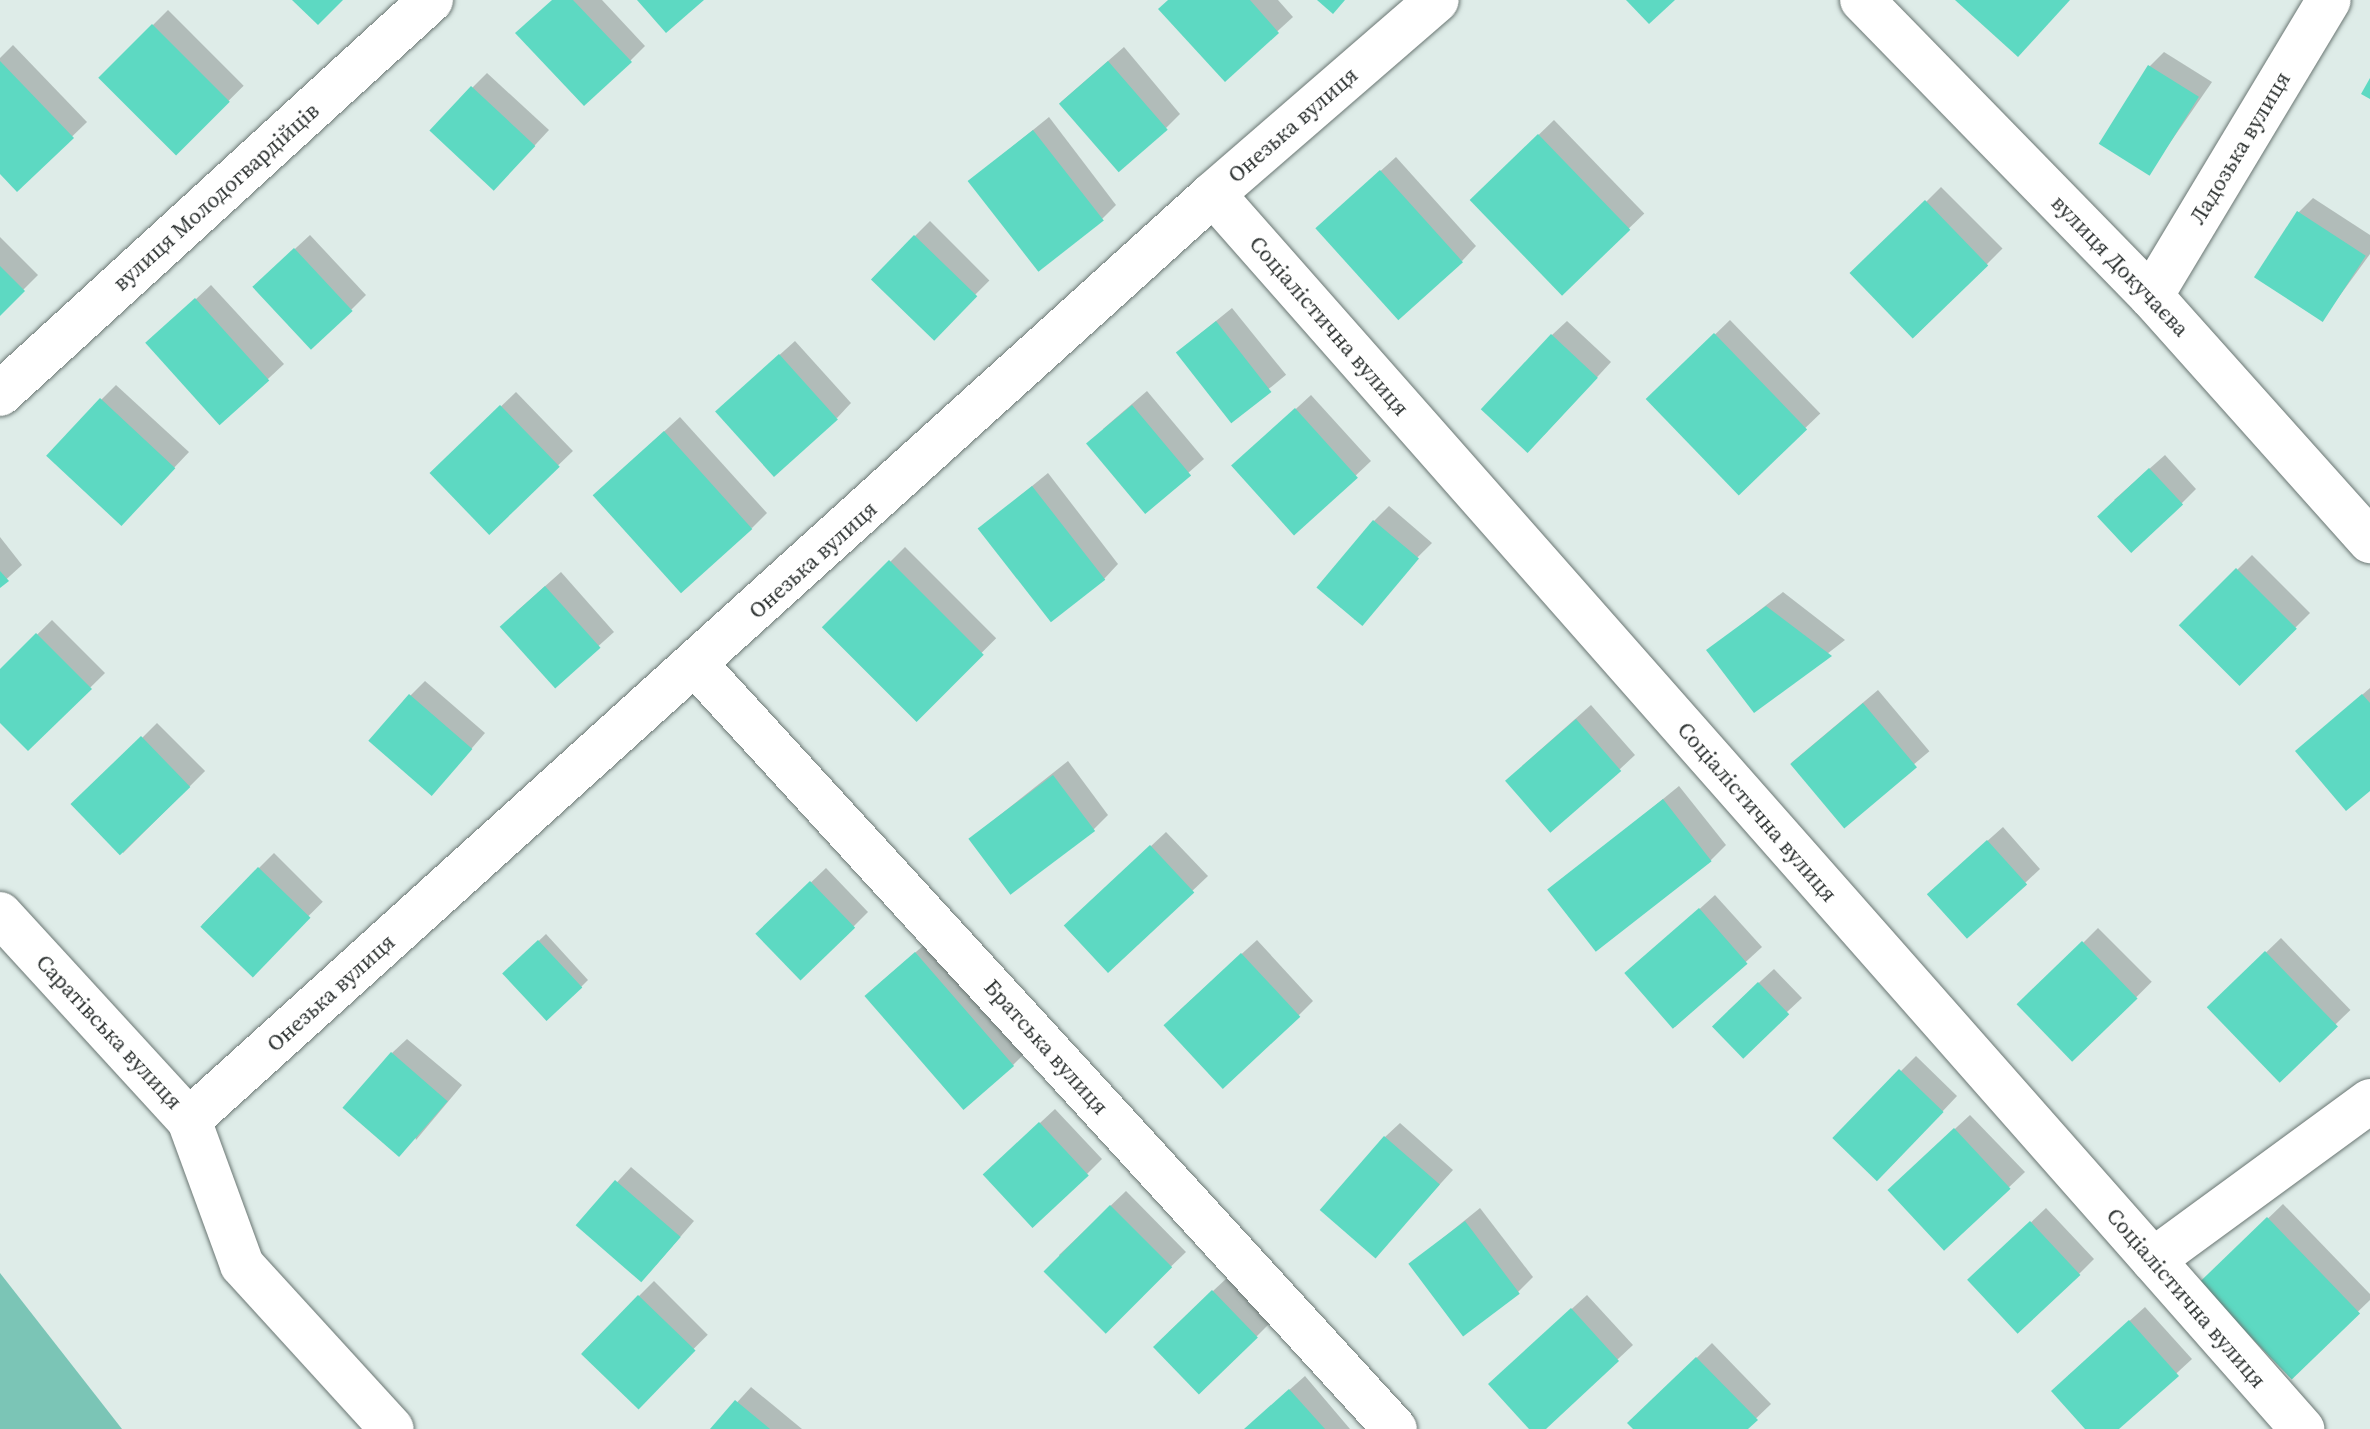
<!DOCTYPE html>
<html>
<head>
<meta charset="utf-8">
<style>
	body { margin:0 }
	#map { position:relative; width:2370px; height:1429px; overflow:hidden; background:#deece8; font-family:"Source Serif 4",serif }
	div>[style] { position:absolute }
	.green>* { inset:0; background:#7bc5b6 }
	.shadow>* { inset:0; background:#0003; transform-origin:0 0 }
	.building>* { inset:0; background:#5dd9c2; transform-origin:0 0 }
	.roads { filter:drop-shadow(0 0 2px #6a7673) drop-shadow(0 0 2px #6a7673) }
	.minor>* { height:44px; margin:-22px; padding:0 22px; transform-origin:22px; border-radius:22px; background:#fff }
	span { translate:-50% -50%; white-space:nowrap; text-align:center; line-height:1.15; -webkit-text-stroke:6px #fff; paint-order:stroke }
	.street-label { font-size:22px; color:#2e3332 }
</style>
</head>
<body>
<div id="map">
	<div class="green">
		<i style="clip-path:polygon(0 1273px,122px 1429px,0 1429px)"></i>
	</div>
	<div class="shadow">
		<i style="clip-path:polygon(553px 0,602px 0,645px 46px,630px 61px)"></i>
		<i style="clip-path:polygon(1170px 0,1278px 0,1293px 17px,1225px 79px)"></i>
		<i style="left:168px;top:10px;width:107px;height:95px;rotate:45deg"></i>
		<i style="clip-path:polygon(13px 45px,87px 122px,17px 190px,0 171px,0 58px)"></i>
		<i style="clip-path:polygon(1124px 47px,1180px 114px,1166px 128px,1061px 102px)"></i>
		<i style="clip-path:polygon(2164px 52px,2212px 82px,2149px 173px,2149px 67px)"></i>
		<i style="clip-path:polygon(487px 73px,549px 130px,509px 173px,472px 88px)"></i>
		<i style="clip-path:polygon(1049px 117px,1116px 205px,1102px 219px,970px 181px)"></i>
		<i style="left:1554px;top:120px;width:130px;height:115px;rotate:46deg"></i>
		<i style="clip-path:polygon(1396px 157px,1476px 246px,1462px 261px,1333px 214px)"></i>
		<i style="left:1941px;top:187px;width:87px;height:123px;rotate:45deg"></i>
		<i style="clip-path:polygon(2313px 198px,2370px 235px,2370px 254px,2322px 320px,2298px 213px)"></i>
		<i style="left:930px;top:221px;width:84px;height:81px;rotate:45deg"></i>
		<i style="clip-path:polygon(310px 235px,366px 295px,351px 310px,270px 272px)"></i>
		<i style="clip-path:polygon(0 237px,38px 275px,0 313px)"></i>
		<i style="clip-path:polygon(211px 285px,284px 364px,222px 422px,164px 329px)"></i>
		<i style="left:1232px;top:308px;width:86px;height:71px;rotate:51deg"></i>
		<i style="left:1730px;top:320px;width:130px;height:114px;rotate:46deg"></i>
		<i style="clip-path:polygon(1567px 321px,1611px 362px,1544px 435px,1552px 335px)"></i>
		<i style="clip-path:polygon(795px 341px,851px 403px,837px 418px,733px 397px)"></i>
		<i style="clip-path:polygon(116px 385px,189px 452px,136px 508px,101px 400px)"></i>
		<i style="clip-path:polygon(1147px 391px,1204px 459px,1146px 510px,1103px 429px)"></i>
		<i style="left:516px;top:392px;width:82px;height:117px;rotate:46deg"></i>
		<i style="clip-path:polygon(1311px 395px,1371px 461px,1295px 533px,1249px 452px)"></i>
		<i style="clip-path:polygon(680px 417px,767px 513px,752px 528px,611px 480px)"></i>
		<i style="clip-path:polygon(2165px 455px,2196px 489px,2181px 504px,2114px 500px)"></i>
		<i style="clip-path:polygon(1048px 473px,1118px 564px,1104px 579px,980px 529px)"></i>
		<i style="clip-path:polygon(1389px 506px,1432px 543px,1354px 620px,1374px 521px)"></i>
		<i style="clip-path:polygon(0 537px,22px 565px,0 585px)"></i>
		<i style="left:905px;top:547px;width:129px;height:113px;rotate:45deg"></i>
		<i style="left:2252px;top:555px;width:82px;height:99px;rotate:45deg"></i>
		<i style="clip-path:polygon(561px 572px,614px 632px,554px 686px,516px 612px)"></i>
		<i style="clip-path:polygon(1783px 592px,1845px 640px,1755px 710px,1709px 650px)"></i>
		<i style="clip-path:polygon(52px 620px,105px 673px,28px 749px,0 721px,0 671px)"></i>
		<i style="clip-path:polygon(425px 681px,485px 733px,446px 778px,410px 696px)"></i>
		<i style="clip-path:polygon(2370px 688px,2370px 788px,2298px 751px)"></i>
		<i style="left:1878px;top:690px;width:80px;height:113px;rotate:50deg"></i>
		<i style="clip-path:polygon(1591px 705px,1635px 755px,1620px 769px,1522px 766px)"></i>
		<i style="left:157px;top:723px;width:68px;height:116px;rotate:45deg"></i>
		<i style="clip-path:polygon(1068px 761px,1108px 815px,1094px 829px,971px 838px)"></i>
		<i style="clip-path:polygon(1679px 786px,1726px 845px,1711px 860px,1550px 891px)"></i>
		<i style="clip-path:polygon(2003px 827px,2040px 869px,2025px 883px,1928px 894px)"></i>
		<i style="clip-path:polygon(1166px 832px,1208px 876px,1109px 970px,1082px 911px)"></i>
		<i style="left:274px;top:853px;width:69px;height:102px;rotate:45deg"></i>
		<i style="clip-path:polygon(826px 868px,868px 912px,853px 927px,757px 934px)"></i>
		<i style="clip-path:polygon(1715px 895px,1762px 947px,1675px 1027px,1643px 960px)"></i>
		<i style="left:2098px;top:928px;width:76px;height:110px;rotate:45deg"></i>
		<i style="clip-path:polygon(546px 934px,588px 980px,581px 987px,505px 973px)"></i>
		<i style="left:2281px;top:938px;width:100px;height:100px;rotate:46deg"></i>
		<i style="clip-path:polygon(931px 939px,1028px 1050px,1013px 1065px,881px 982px)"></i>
		<i style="clip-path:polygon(1257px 940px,1313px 1001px,1298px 1016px,1180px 1010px)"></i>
		<i style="clip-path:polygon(1774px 969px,1802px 998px,1787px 1012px,1728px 1011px)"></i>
		<i style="clip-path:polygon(407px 1039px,462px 1085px,416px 1140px,392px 1053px)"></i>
		<i style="clip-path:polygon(1916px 1056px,1957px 1096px,1893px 1164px,1901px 1071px)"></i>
		<i style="clip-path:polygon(1055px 1109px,1102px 1159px,1087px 1174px,1000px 1160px)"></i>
		<i style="clip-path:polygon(1970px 1115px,2025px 1172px,1945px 1248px,1905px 1175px)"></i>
		<i style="clip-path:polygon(1400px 1123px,1453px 1170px,1388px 1241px,1385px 1137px)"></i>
		<i style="clip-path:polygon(631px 1167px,694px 1221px,656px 1265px,579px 1224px)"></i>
		<i style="clip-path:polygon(1126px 1191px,1186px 1252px,1104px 1331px,1059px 1255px)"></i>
		<i style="clip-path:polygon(2283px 1204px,2370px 1294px,2370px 1300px,2291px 1376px,2201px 1283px)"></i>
		<i style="clip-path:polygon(1480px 1208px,1533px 1277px,1518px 1292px,1411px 1264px)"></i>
		<i style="clip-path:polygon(2046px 1208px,2094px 1259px,2079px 1274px,1985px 1266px)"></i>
		<i style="clip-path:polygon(1228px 1277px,1271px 1322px,1256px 1337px,1169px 1332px)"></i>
		<i style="left:654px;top:1281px;width:76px;height:101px;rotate:45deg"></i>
		<i style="clip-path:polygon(1587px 1295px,1633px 1345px,1543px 1429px,1532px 1429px,1505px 1370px)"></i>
		<i style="clip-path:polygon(2145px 1307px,2192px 1359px,2116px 1429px,2088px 1429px,2068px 1376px)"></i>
		<i style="clip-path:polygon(1712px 1343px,1771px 1404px,1745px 1429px,1636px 1429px,1630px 1423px)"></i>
		<i style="clip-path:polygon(1305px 1376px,1350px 1429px,1245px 1429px)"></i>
		<i style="clip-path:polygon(751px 1387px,802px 1429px,713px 1429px)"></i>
	</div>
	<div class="building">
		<i style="clip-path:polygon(292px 0,343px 0,318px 25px)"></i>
		<i style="clip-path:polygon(552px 0,573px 0,632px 62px,584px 106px,515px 33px)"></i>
		<i style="clip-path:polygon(637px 0,704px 0,666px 33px)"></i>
		<i style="clip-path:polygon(1168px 0,1250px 0,1279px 33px,1225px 82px,1158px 9px)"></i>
		<i style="clip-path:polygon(1317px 0,1345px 0,1333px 14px)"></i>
		<i style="clip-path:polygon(1626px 0,1675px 0,1649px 24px)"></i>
		<i style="clip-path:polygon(1955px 0,2070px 0,2018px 57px)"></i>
		<i style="left:152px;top:24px;width:110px;height:76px;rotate:45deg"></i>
		<i style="clip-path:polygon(0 61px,74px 138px,17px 192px,0 174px)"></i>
		<i style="left:1108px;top:61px;width:91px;height:65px;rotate:49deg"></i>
		<i style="left:2148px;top:65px;width:60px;height:93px;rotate:32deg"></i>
		<i style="clip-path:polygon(2370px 78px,2370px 99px,2361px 94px)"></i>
		<i style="left:471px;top:86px;width:88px;height:61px;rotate:43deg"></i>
		<i style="left:1033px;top:130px;width:115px;height:83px;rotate:52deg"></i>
		<i style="left:1538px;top:134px;width:133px;height:95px;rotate:46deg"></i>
		<i style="left:1380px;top:170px;width:124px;height:87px;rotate:48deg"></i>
		<i style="left:1925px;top:200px;width:91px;height:105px;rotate:46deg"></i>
		<i style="left:2297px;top:211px;width:82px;height:79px;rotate:33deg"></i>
		<i style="left:914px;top:235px;width:88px;height:62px;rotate:44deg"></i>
		<i style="left:294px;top:248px;width:86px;height:57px;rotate:47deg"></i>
		<i style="clip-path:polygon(0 266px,25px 291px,0 316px)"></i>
		<i style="left:195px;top:298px;width:111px;height:67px;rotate:48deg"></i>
		<i style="left:1216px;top:321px;width:90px;height:51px;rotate:52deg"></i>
		<i style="left:1714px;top:333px;width:134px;height:95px;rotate:46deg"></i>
		<i style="left:1551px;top:334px;width:64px;height:103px;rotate:43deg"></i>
		<i style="left:779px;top:354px;width:88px;height:86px;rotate:48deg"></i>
		<i style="left:100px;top:398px;width:103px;height:79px;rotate:43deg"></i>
		<i style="left:500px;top:405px;width:86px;height:98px;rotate:46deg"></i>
		<i style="left:1132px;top:405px;width:92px;height:60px;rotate:50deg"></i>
		<i style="left:1295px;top:408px;width:94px;height:86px;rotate:48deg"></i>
		<i style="left:664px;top:431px;width:132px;height:96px;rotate:48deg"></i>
		<i style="left:2149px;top:468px;width:50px;height:71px;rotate:47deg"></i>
		<i style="left:1032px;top:486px;width:119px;height:69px;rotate:52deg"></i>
		<i style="left:1373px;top:520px;width:60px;height:88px;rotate:40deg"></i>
		<i style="left:889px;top:560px;width:134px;height:95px;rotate:45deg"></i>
		<i style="left:2236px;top:568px;width:86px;height:81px;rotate:45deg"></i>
		<i style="clip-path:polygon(0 571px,9px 581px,0 588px)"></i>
		<i style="left:545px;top:586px;width:83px;height:61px;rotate:48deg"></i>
		<i style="clip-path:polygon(1766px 606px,1832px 656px,1754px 713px,1706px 650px)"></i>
		<i style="clip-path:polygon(36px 633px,92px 689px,28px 751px,0 723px,0 669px)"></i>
		<i style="left:409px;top:694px;width:84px;height:62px;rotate:41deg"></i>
		<i style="clip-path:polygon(2362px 694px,2370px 703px,2370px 791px,2346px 811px,2295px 751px)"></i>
		<i style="left:1863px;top:703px;width:84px;height:95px;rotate:50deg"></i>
		<i style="left:1576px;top:719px;width:69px;height:94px;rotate:49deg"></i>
		<i style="left:141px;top:736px;width:71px;height:98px;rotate:46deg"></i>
		<i style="left:1053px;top:775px;width:70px;height:106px;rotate:53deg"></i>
		<i style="left:1663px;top:799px;width:79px;height:147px;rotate:52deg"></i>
		<i style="left:1987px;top:840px;width:60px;height:81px;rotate:48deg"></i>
		<i style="left:1150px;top:845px;width:65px;height:118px;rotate:47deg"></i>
		<i style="left:258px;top:867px;width:73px;height:83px;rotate:44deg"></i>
		<i style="left:810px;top:881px;width:65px;height:76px;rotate:46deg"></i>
		<i style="left:1699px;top:908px;width:74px;height:99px;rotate:49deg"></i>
		<i style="left:538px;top:940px;width:65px;height:49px;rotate:47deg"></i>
		<i style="left:2082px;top:941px;width:80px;height:91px;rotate:46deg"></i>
		<i style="left:2265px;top:951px;width:105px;height:81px;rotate:46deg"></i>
		<i style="left:915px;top:952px;width:151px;height:67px;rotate:49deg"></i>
		<i style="left:1241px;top:953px;width:87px;height:106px;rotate:47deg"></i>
		<i style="left:1758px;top:982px;width:45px;height:64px;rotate:46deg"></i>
		<i style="left:391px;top:1052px;width:75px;height:74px;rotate:41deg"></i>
		<i style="left:1899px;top:1069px;width:62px;height:96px;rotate:44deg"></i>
		<i style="left:1039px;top:1122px;width:73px;height:77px;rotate:47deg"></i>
		<i style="left:1954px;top:1128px;width:83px;height:91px;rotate:47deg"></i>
		<i style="left:1384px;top:1136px;width:74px;height:98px;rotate:41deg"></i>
		<i style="left:615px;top:1180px;width:87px;height:60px;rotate:41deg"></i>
		<i style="left:1110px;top:1205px;width:88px;height:94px;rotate:45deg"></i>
		<i style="left:2267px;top:1217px;width:134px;height:95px;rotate:46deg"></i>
		<i style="left:1465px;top:1221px;width:91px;height:71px;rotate:53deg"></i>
		<i style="left:2030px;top:1221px;width:74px;height:86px;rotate:47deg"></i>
		<i style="left:1212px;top:1290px;width:66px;height:82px;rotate:46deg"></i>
		<i style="left:638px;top:1295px;width:80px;height:82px;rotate:44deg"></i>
		<i style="clip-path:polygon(1571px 1308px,1619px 1361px,1546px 1429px,1529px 1429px,1488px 1384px)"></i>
		<i style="clip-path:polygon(2129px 1320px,2179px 1376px,2119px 1429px,2085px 1429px,2051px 1391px)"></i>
		<i style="clip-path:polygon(1696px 1357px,1758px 1420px,1748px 1429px,1633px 1429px,1627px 1423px)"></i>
		<i style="clip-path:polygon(1289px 1389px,1325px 1429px,1244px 1429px)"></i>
		<i style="clip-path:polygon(735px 1400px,770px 1429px,710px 1429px)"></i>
	</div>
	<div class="roads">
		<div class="minor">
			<i style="left:1862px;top:0;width:414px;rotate:45.7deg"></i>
			<i style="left:2151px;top:296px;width:329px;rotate:48.2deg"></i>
			<i style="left:1213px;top:194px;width:1647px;rotate:48.59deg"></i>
			<i style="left:2151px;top:296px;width:345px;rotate:-59deg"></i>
			<i style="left:0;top:394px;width:584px;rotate:-42.43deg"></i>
			<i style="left:697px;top:666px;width:1034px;rotate:47.55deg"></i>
			<i style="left:0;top:914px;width:280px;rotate:47.5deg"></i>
			<i style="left:189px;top:1120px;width:154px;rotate:69.9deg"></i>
			<i style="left:242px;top:1265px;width:222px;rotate:47.6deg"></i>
			<i style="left:189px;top:1120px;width:1381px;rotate:-42.12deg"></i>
			<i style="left:1213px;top:194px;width:296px;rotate:-40.9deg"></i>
			<i style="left:2153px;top:1260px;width:269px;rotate:-36.2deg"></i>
		</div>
	</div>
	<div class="street-label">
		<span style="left:1293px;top:125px;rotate:-41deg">Онезька вулиця</span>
		<span style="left:2240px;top:148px;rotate:-59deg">Ладозька вулиця</span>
		<span style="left:216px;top:197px;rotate:-42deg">вулиця Молодогвардійців</span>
		<span style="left:2120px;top:266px;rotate:46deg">вулиця Докучаєва</span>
		<span style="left:1329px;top:326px;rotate:49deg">Соціалістична вулиця</span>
		<span style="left:813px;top:560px;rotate:-42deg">Онезька вулиця</span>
		<span style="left:1757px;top:812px;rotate:49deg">Соціалістична вулиця</span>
		<span style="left:331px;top:993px;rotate:-42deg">Онезька вулиця</span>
		<span style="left:109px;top:1032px;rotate:47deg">Саратівська вулиця</span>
		<span style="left:1046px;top:1047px;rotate:48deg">Братська вулиця</span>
		<span style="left:2186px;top:1298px;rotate:49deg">Соціалістична вулиця</span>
	</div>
</div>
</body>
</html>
